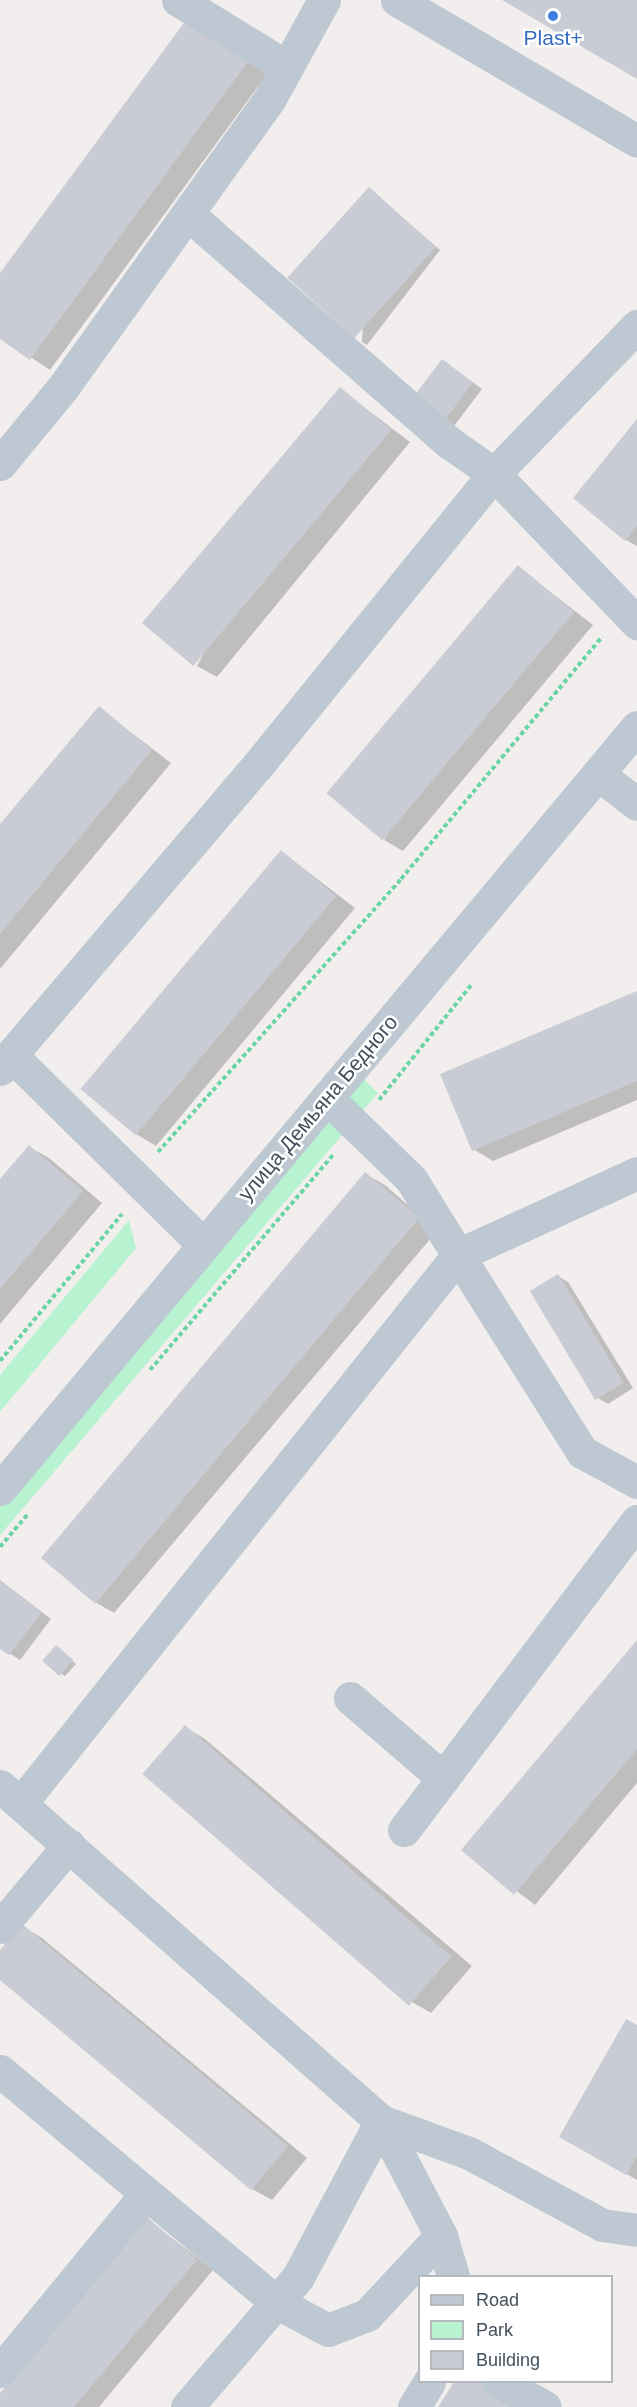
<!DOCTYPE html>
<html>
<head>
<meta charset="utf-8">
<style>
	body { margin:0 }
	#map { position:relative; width:637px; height:2407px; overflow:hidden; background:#f1eeed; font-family:Arial,sans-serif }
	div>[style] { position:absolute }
	.green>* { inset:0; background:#b7f3d0 }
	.shadow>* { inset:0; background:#0003 }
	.building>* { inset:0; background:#c9ccd4; transform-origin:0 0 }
	.path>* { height:4px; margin-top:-2px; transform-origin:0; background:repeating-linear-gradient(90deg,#6bd5a4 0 4.5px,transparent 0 7.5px) }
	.minor>* { height:33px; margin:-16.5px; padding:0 16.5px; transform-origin:16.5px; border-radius:16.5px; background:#bdc8d2 }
	.dots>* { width:16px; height:16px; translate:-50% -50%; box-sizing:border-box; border:3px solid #fff; border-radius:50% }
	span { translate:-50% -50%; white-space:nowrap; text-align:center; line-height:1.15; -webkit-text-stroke:5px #fff; paint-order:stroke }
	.shop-label { font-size:21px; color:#366cbe }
	.street-label { font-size:21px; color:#44515d }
	.legend { position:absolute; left:418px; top:2275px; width:195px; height:108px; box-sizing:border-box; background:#fff; border:2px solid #b4b9be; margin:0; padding:8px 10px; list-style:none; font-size:18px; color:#44515d }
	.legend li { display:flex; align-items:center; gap:12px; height:30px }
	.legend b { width:30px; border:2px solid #b4b9be }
</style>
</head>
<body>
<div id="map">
	<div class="green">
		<i style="clip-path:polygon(357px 1073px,378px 1093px,0 1535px,0 1496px)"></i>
		<i style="clip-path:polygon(129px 1220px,136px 1248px,0 1412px,0 1375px)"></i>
	</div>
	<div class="shadow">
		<i style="clip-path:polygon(189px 18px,268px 73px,50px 370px,0 337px,0 276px)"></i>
		<i style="clip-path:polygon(369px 189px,440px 250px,367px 345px,362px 342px)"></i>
		<i style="clip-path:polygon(443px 361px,482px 389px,454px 426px,444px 420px)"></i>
		<i style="clip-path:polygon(340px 389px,410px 442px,217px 677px,197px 666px)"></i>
		<i style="clip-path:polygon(637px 421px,637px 546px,626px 540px)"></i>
		<i style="clip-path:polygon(518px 567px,593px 625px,403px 851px,384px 840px)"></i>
		<i style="clip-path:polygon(99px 708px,171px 763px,0 969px,0 826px)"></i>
		<i style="clip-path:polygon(282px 852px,355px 908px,156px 1146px,136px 1134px)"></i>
		<i style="clip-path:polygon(637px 993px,637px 1100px,493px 1161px,473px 1149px)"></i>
		<i style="clip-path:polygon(29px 1147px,49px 1158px,102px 1203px,0 1324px,0 1182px)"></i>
		<i style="clip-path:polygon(365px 1174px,385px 1185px,437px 1231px,114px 1613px,95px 1602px)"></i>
		<i style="clip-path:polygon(558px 1276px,568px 1282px,633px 1388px,608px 1404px,598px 1398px)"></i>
		<i style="clip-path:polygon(0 1580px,51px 1619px,20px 1660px,0 1647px)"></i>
		<i style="clip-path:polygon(637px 1643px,637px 1783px,535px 1905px,463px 1850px)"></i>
		<i style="clip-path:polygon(56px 1647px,76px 1664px,65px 1676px,60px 1673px)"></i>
		<i style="clip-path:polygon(185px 1727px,205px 1739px,472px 1966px,431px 2013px,412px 2002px)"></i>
		<i style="clip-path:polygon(22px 1926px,42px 1938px,307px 2158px,272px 2200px,252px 2189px,0 1978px,0 1953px)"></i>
		<i style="clip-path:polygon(637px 2027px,637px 2180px,561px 2136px)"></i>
		<i style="clip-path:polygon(147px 2219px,213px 2270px,99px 2407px,0 2407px,0 2395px)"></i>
	</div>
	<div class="building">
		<i style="clip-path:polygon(502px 0,637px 0,637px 79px)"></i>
		<i style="clip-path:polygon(189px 16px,249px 60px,30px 360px,0 339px,0 273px)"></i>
		<i style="left:369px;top:187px;width:90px;height:122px;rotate:42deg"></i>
		<i style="left:442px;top:359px;width:39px;height:49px;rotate:37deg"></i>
		<i style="left:340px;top:387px;width:67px;height:308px;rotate:40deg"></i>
		<i style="clip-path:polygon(637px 419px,637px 526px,625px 541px,573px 498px)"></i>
		<i style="left:518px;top:565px;width:73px;height:298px;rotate:40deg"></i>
		<i style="clip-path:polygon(99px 706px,152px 750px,0 934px,0 824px)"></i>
		<i style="left:281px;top:850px;width:72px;height:312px;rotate:40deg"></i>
		<i style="clip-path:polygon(637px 991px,637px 1081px,472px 1151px,440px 1074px)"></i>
		<i style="clip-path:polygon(29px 1145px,83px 1191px,0 1289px,0 1179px)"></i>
		<i style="left:365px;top:1172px;width:71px;height:504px;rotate:40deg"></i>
		<i style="left:558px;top:1274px;width:127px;height:33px;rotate:59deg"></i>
		<i style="clip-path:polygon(0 1581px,42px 1612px,9px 1655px,0 1649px)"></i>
		<i style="clip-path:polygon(637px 1640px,637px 1749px,514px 1895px,461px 1850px)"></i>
		<i style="left:56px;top:1645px;width:23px;height:21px;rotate:41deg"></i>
		<i style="left:185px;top:1725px;width:353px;height:65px;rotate:41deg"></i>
		<i style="clip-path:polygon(22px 1924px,288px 2146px,251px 2190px,0 1980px,0 1950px)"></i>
		<i style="clip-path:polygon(626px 2019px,637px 2025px,637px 2156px,626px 2175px,559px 2137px)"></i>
		<i style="clip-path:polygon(147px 2217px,197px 2260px,74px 2407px,0 2407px,0 2393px)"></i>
		<i style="clip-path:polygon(454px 2382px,495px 2382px,537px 2407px,438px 2407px)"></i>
	</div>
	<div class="path">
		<i style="left:379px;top:1100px;width:149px;rotate:-51.3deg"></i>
		<i style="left:158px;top:1152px;width:365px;rotate:-48.3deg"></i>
		<i style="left:401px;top:879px;width:315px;rotate:-50.3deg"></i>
		<i style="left:0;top:1361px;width:191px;rotate:-50.3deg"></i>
		<i style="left:150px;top:1370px;width:284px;rotate:-49.6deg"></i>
		<i style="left:0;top:1547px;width:42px;rotate:-49.8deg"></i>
	</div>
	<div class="minor">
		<i style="left:178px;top:0;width:128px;rotate:31.6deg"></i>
		<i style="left:397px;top:0;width:278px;rotate:30.4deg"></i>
		<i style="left:188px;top:214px;width:348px;rotate:41.2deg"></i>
		<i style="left:450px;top:443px;width:54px;rotate:35.2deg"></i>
		<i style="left:494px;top:474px;width:207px;rotate:46.2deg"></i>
		<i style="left:0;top:464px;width:101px;rotate:-50.6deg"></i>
		<i style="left:64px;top:386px;width:352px;rotate:-54.4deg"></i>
		<i style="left:269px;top:100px;width:114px;rotate:-61.2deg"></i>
		<i style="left:598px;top:774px;width:49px;rotate:37.6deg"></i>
		<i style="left:11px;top:1055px;width:381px;rotate:-49.6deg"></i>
		<i style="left:258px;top:765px;width:375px;rotate:-51deg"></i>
		<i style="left:494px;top:474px;width:206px;rotate:-46deg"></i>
		<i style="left:0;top:1069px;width:18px;rotate:-52deg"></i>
		<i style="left:11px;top:1055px;width:271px;rotate:44.6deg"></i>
		<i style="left:637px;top:1173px;width:197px;rotate:155.4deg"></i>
		<i style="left:458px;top:1255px;width:233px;rotate:57.8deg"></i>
		<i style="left:582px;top:1452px;width:63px;rotate:28.6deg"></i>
		<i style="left:0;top:1489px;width:993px;rotate:-50.11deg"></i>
		<i style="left:350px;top:1698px;width:123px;rotate:40.7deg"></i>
		<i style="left:0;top:1786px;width:507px;rotate:41.32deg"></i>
		<i style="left:381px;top:2121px;width:94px;rotate:20deg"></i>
		<i style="left:469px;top:2153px;width:151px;rotate:28.4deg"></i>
		<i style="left:602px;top:2225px;width:35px;rotate:8deg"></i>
		<i style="left:21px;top:1803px;width:701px;rotate:-51.43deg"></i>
		<i style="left:458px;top:1255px;width:89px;rotate:-121.7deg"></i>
		<i style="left:411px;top:1179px;width:117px;rotate:-136deg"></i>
		<i style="left:404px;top:1830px;width:387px;rotate:-53deg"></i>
		<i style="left:0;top:1927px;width:107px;rotate:-49.9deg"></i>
		<i style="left:0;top:2071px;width:360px;rotate:39.9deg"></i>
		<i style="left:276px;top:2302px;width:59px;rotate:28.3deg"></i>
		<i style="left:328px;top:2330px;width:42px;rotate:-21deg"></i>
		<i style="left:367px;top:2315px;width:108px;rotate:-46.9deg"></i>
		<i style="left:0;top:2371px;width:229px;rotate:-50.5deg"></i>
		<i style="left:499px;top:2382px;width:52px;rotate:28.5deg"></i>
		<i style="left:187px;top:2407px;width:171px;rotate:-49.5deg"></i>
		<i style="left:298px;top:2277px;width:177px;rotate:-62deg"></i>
		<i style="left:381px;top:2121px;width:130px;rotate:62.4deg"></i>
		<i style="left:441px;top:2236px;width:42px;rotate:73.3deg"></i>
		<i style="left:414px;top:2407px;width:29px;rotate:-59deg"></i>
	</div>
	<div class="dots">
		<i style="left:553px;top:16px;background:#3f7fe0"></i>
	</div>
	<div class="shop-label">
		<span style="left:553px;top:38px">Plast+</span>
	</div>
	<div class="street-label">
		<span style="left:318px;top:1108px;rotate:-50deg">улица Демьяна Бедного</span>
	</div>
	<ul class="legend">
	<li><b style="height:8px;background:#bdc8d2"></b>Road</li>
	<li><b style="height:16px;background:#b7f3d0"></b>Park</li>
	<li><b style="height:16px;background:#c9ccd4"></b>Building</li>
	</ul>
</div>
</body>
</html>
